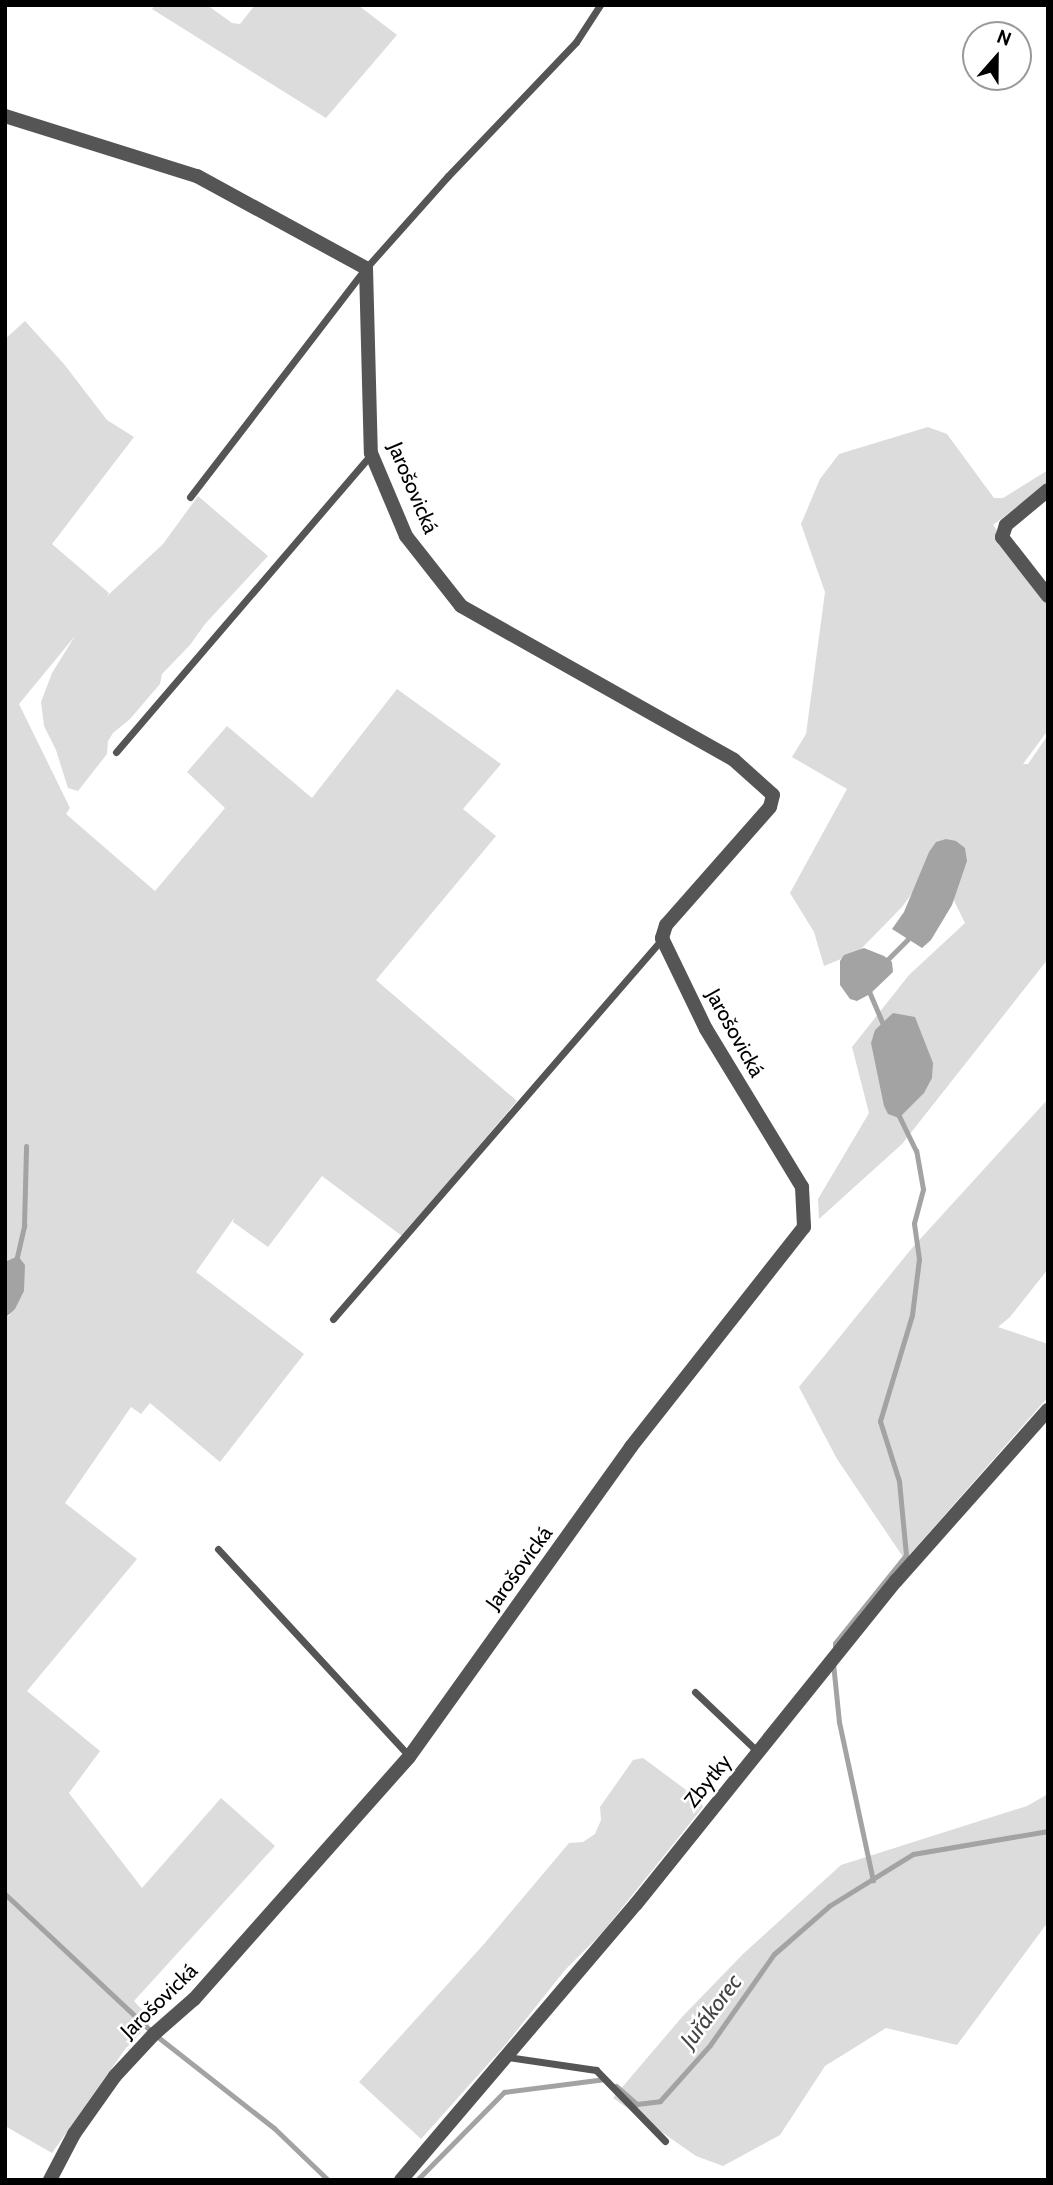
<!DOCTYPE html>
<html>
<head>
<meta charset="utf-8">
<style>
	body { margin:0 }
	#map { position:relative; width:1053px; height:2185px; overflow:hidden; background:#fff; font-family:Cabin,sans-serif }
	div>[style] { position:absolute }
	.green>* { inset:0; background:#dcdcdc }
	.water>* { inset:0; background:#a3a3a3 }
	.stream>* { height:5px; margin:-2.5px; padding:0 2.5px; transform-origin:2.5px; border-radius:2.5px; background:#a3a3a3 }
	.lane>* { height:7px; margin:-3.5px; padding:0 3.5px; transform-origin:3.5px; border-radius:3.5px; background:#555 }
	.street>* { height:14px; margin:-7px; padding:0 7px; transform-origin:7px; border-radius:7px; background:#555 }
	span { translate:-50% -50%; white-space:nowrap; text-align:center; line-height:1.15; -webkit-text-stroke:5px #fff; paint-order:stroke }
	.street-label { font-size:21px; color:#000 }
	.water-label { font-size:23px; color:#444; font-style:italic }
	.frame { position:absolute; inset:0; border:7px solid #000; pointer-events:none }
	.north { position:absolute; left:962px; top:21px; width:70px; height:70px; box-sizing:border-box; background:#fff; border:2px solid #999; border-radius:50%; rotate:21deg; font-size:19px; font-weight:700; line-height:28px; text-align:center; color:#000 }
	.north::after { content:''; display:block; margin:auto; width:24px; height:32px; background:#000; clip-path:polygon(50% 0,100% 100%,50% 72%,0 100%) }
</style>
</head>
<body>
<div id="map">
	<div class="green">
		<i style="clip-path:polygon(155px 5px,207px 5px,232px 23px,240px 24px,255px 5px,358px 5px,397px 35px,326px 118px,152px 9px)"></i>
		<i style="clip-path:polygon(25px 321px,64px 364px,107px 420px,134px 437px,52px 544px,109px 593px,106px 597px,163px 544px,198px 496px,268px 556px,205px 624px,190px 645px,162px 674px,160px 684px,130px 719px,113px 733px,108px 741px,107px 754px,78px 791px,68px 788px,56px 750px,44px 726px,41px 702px,52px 673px,75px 636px,19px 704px,70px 808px,66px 814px,155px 891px,225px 808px,187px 772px,227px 726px,312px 798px,397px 689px,501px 764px,463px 809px,496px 836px,376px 980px,517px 1101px,402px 1236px,322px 1176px,268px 1247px,233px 1222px,234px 1218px,196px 1272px,304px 1354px,220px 1462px,150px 1403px,141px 1414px,131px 1407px,65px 1503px,137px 1559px,27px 1691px,100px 1751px,69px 1793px,142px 1888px,221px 1798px,275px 1846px,134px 2001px,152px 2021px,126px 2048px,52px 2153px,5px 2126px,5px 1318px,10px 1315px,5px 1262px,5px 339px)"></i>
		<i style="clip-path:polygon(928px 427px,947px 434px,994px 498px,1003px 498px,1048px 470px,1048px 484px,993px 525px,1048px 596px,1048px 730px,1023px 764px,1028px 764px,1048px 735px,1048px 959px,902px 1144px,819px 1219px,818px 1199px,869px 1113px,852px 1047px,909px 975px,965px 923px,935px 862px,902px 907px,858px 952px,824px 966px,814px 932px,790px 893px,847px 789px,792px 757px,806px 734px,825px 592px,801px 524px,820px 479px,839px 454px)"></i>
		<i style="clip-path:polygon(1048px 1099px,1048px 1269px,1010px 1317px,998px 1327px,1048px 1344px,1048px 1397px,905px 1560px,837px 1459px,799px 1387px,912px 1248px)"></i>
		<i style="clip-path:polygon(643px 1758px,701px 1801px,703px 1807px,601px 1934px,565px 1970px,506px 2044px,421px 2139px,359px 2082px,484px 1944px,569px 1843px,583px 1842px,595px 1834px,601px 1820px,600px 1807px,633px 1760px)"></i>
		<i style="clip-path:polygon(1048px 1794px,1048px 1922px,957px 2045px,886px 2028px,825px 2066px,780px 2135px,723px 2166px,696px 2156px,613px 2098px,682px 2017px,743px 1954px,841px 1865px,1027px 1806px)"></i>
	</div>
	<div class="water">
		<i style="clip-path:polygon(946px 839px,956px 841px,965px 848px,967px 861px,952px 905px,931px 940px,922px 948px,892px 929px,904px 912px,929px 852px,936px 842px)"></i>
		<i style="clip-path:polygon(864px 948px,884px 956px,892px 962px,893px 972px,870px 994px,857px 1001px,850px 999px,840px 985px,840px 961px,844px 955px)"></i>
		<i style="clip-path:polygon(893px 1013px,915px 1017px,933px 1063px,932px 1078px,924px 1093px,899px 1118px,888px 1114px,884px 1106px,871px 1043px,875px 1030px)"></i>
		<i style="clip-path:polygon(18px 1256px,25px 1265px,24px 1291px,15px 1309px,5px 1318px,5px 1262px)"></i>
	</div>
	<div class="stream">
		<i style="left:883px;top:964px;width:35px;rotate:-45deg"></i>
		<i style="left:868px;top:989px;width:39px;rotate:67deg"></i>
		<i style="left:16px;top:1261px;width:37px;rotate:-77deg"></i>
		<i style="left:24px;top:1225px;width:79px;rotate:-88.5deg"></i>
		<i style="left:835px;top:1650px;width:7px;rotate:-90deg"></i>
		<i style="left:835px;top:1643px;width:113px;rotate:-51.1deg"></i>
		<i style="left:906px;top:1555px;width:74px;rotate:-95.4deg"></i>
		<i style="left:899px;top:1481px;width:63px;rotate:-107.6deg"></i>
		<i style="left:880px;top:1421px;width:111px;rotate:-73.2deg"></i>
		<i style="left:912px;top:1315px;width:56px;rotate:-82.9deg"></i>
		<i style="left:919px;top:1259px;width:36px;rotate:-98deg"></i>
		<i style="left:914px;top:1223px;width:35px;rotate:-75deg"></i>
		<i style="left:923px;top:1189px;width:39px;rotate:-100deg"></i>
		<i style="left:916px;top:1151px;width:41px;rotate:-115.9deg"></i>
		<i style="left:833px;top:1663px;width:59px;rotate:84.2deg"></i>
		<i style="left:839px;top:1722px;width:162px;rotate:77.9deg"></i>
		<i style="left:5px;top:1894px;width:204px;rotate:43.2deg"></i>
		<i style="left:154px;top:2034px;width:152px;rotate:38.1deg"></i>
		<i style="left:274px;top:2128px;width:75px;rotate:43.9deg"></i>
		<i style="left:616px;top:2086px;width:28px;rotate:41deg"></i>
		<i style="left:637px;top:2104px;width:23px;rotate:-7deg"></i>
		<i style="left:660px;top:2101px;width:75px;rotate:-48.2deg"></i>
		<i style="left:710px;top:2045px;width:111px;rotate:-54.9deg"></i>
		<i style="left:774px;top:1954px;width:73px;rotate:-41.1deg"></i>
		<i style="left:829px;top:1906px;width:99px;rotate:-31.8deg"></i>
		<i style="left:913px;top:1854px;width:137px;rotate:-9.7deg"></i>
		<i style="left:417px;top:2180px;width:124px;rotate:-45.3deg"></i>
		<i style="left:504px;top:2092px;width:102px;rotate:-7.3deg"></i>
	</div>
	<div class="lane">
		<i style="left:190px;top:497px;width:289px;rotate:-52.5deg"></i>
		<i style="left:366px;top:268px;width:123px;rotate:-48.3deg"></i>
		<i style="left:448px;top:176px;width:185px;rotate:-46.3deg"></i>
		<i style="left:576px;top:42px;width:44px;rotate:-57deg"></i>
		<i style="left:116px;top:752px;width:392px;rotate:-49.4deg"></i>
		<i style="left:333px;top:1319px;width:503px;rotate:-49.11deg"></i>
		<i style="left:218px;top:1549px;width:282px;rotate:47.3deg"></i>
		<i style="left:695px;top:1692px;width:87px;rotate:43.6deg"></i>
		<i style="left:507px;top:2057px;width:90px;rotate:8.3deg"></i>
		<i style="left:596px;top:2070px;width:99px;rotate:45.8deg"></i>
	</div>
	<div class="street">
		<i style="left:5px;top:116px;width:201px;rotate:17.4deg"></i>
		<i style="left:197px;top:176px;width:192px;rotate:28.6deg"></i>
		<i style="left:366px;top:268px;width:185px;rotate:88.5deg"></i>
		<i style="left:371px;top:453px;width:90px;rotate:67.1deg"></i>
		<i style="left:406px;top:536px;width:89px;rotate:51.8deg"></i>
		<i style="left:461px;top:606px;width:313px;rotate:29.4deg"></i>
		<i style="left:734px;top:760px;width:52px;rotate:41.9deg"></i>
		<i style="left:773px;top:795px;width:12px;rotate:104deg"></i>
		<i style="left:770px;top:807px;width:157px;rotate:131.4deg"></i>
		<i style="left:666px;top:925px;width:14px;rotate:107deg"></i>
		<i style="left:662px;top:938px;width:101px;rotate:64.2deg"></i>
		<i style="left:706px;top:1029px;width:185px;rotate:58.7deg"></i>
		<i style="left:802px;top:1187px;width:40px;rotate:87.1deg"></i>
		<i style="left:804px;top:1227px;width:280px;rotate:128.2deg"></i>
		<i style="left:631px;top:1447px;width:381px;rotate:125.6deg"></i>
		<i style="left:409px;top:1757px;width:324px;rotate:131.6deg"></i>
		<i style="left:194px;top:1999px;width:53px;rotate:138.8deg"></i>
		<i style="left:154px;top:2034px;width:57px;rotate:132.9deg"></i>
		<i style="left:115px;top:2076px;width:71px;rotate:125.3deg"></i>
		<i style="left:74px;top:2134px;width:52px;rotate:117.6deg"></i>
		<i style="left:1048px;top:490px;width:55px;rotate:140.2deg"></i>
		<i style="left:1006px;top:525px;width:13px;rotate:108deg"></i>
		<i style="left:1002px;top:537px;width:75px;rotate:52.1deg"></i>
		<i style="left:401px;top:2180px;width:362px;rotate:-49.6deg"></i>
		<i style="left:636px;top:1904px;width:415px;rotate:-51.2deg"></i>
		<i style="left:896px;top:1581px;width:229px;rotate:-48.4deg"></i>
	</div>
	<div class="street-label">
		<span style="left:413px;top:488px;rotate:67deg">Jarošovická</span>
		<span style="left:735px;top:1033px;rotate:61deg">Jarošovická</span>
		<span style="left:519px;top:1568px;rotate:-54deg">Jarošovická</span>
		<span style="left:708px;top:1781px;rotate:-51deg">Zbytky</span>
		<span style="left:159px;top:2001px;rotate:-44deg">Jarošovická</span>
	</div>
	<div class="water-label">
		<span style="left:711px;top:2011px;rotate:-53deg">Juřákorec</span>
	</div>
	<div class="frame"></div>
	<div class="north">N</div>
</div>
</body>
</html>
